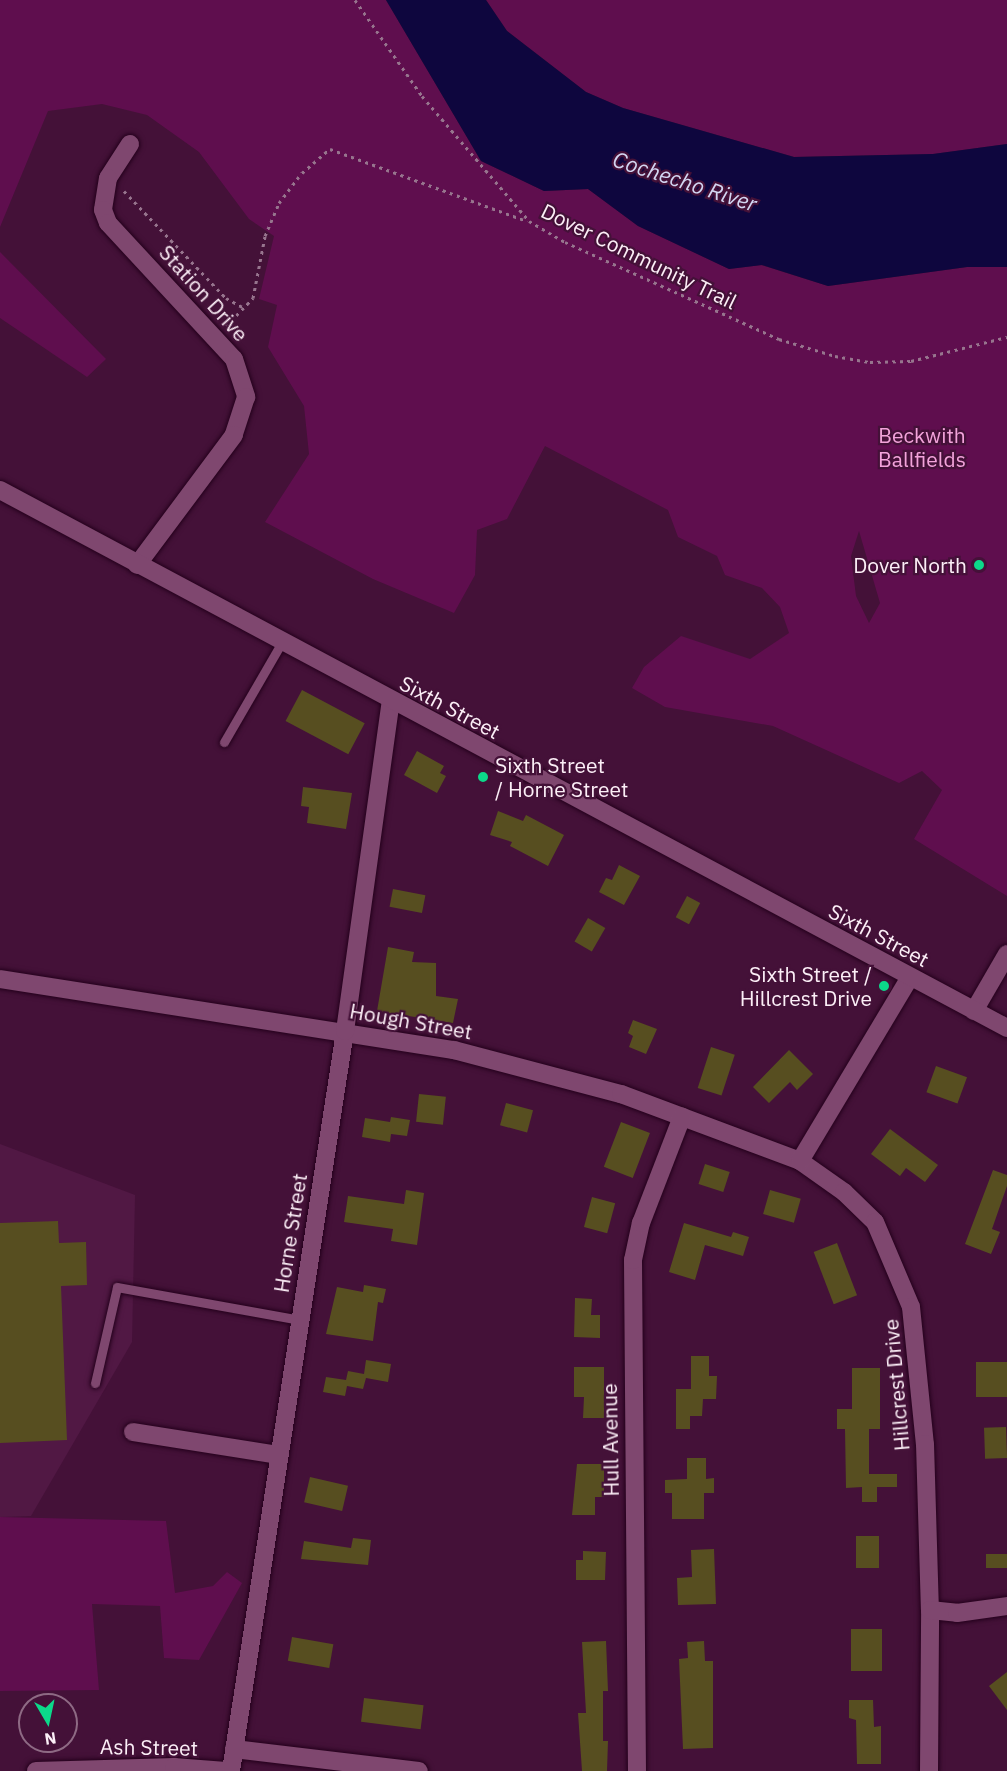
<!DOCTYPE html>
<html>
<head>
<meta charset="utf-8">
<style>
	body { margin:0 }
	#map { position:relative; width:1007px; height:1771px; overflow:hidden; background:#441138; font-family:"IBM Plex Sans",sans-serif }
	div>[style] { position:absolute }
	.built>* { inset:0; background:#511844 }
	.green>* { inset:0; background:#5f0e4e }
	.water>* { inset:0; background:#0e063e }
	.building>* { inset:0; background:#574e20; transform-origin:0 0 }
	.path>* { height:3px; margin-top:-1.5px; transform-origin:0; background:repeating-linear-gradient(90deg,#97758e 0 3px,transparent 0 7.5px) }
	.roads { filter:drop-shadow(0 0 2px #24011c) drop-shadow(0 0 2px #24011c) }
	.lane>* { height:9px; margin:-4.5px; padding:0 4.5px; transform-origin:4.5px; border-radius:4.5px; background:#7f476f }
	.street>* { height:18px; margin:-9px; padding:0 9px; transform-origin:9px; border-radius:9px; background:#7f476f }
	.secondary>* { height:18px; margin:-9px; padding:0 9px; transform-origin:9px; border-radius:9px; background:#7f476f }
	.dots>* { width:16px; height:16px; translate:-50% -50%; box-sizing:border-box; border:3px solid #441138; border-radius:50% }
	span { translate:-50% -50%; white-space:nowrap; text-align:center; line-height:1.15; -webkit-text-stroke:4.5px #441138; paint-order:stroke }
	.street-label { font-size:21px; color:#fceff7 }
	.park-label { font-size:21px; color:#f3a3db }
	.poi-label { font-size:21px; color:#fceff7 }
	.right { translate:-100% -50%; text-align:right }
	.left { translate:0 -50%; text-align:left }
	.water-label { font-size:22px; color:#d2d6f2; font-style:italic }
	.north { position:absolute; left:18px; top:1693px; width:60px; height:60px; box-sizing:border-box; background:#441138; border:2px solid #8e6a84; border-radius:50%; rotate:171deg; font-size:16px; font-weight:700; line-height:24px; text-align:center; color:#fceff7 }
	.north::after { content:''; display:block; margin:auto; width:21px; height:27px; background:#0cd98a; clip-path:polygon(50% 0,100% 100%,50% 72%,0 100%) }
</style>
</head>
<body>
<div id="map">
	<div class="built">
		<i style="clip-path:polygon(0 1144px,135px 1195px,132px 1342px,31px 1516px,0 1517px)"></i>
	</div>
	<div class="green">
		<i style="clip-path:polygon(evenodd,0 0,386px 0,481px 161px,544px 191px,588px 189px,638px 226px,729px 269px,761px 265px,828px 286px,967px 267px,1007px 267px,1007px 896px,914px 839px,942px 790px,922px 771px,899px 783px,773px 726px,665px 707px,632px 688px,644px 667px,681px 636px,750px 659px,789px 633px,780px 607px,762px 588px,725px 575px,717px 556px,678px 537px,668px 510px,545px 446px,507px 519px,477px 530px,475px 575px,454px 613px,373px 579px,265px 522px,309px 454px,304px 406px,268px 347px,277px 305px,259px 299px,274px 236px,249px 219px,199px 152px,147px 115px,102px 104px,48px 111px,0 227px,0 0,859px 531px,880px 603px,869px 623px,856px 596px,851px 556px,859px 531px)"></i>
		<i style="clip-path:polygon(486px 0,1007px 0,1007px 144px,933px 154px,794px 157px,623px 108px,586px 92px,507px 31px)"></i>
		<i style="clip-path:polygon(0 252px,106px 359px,87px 377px,0 318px)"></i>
		<i style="clip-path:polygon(0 1517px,166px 1521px,175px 1593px,213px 1586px,227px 1572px,242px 1583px,199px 1660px,164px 1658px,160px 1606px,92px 1604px,99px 1690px,0 1691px)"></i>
	</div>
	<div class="water">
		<i style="clip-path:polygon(386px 0,486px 0,507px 31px,586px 92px,623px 108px,794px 157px,933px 154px,1007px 144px,1007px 267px,967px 267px,828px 286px,762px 265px,729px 269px,638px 226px,588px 189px,544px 191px,481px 161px)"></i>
	</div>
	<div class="building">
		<i style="left:302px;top:690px;width:71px;height:35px;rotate:28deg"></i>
		<i style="clip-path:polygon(417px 751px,444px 766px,440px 773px,446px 776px,437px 793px,404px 775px)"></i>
		<i style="clip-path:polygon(303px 787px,352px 793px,346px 829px,307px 823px,309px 807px,301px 806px)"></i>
		<i style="clip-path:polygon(498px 811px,523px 821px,526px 815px,564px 835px,548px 866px,510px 846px,512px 842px,490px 835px)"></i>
		<i style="clip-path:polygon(619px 865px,640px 876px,624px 905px,599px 892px,606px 878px,612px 880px)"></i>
		<i style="left:393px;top:889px;width:33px;height:18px;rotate:11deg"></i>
		<i style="left:687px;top:896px;width:15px;height:24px;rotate:28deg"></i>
		<i style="left:588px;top:918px;width:20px;height:27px;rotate:30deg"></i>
		<i style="clip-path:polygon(388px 947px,414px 952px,412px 962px,436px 963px,436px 996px,458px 999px,453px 1023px,377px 1011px)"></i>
		<i style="clip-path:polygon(633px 1020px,657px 1029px,646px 1054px,629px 1047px,633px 1036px,628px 1033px)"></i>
		<i style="left:711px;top:1047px;width:25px;height:43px;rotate:18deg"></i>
		<i style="clip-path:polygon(789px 1050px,813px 1074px,797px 1090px,790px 1082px,769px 1103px,753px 1087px)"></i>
		<i style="left:936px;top:1066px;width:33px;height:28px;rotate:20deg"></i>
		<i style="left:419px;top:1094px;width:27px;height:28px;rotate:6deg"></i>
		<i style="left:506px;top:1103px;width:28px;height:23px;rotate:15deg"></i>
		<i style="clip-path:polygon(391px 1117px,410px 1120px,407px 1136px,391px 1134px,390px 1142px,362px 1137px,365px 1118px,390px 1122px)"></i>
		<i style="left:621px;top:1122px;width:31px;height:48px;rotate:21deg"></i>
		<i style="clip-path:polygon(890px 1129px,938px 1165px,925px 1182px,906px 1168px,900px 1176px,871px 1154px)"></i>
		<i style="left:705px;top:1164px;width:26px;height:21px;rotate:18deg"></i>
		<i style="clip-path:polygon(993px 1170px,1007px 1175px,1007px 1186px,992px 1229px,1000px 1232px,991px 1254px,965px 1244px)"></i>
		<i style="clip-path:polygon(406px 1190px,424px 1193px,417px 1245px,391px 1241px,393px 1229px,344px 1222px,348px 1196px,404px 1204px)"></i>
		<i style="left:770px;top:1190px;width:32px;height:25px;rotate:16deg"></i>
		<i style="left:592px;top:1197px;width:24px;height:31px;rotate:15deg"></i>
		<i style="clip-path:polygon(58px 1221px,59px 1243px,86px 1242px,87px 1285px,61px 1286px,67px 1440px,0 1443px,0 1223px)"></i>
		<i style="clip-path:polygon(684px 1223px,731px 1237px,733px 1232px,749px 1237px,743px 1256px,705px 1245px,695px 1280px,669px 1272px)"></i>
		<i style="left:837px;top:1243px;width:56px;height:25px;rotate:69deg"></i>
		<i style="clip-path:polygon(364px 1285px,386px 1289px,383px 1303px,378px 1302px,373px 1341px,326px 1334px,337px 1287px,363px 1292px)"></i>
		<i style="clip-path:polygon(575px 1298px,592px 1299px,591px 1315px,600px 1315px,600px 1338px,574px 1337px)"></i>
		<i style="clip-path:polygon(691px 1356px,709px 1356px,709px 1376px,717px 1376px,716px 1399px,703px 1399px,702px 1416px,690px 1416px,690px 1429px,676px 1429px,676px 1389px,691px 1389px)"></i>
		<i style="clip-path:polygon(366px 1360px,391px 1364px,388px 1382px,366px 1378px,363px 1389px,347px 1386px,345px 1396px,323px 1392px,326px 1377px,346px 1380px,348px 1371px,364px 1374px)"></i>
		<i style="left:976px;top:1362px;width:31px;height:35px"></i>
		<i style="clip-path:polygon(574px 1367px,604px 1367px,604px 1418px,583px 1418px,584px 1397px,574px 1397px)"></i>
		<i style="clip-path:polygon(852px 1368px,880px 1368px,880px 1429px,869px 1429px,869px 1474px,897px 1474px,897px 1487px,877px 1487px,877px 1502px,862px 1502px,862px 1487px,846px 1488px,845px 1429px,837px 1429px,837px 1409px,852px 1409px)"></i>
		<i style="left:1006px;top:1427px;width:31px;height:22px;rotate:88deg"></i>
		<i style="clip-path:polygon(687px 1458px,706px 1458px,706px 1479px,714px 1478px,714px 1493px,704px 1493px,704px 1519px,672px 1519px,672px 1493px,665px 1493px,665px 1480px,687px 1479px)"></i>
		<i style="clip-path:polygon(577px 1464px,604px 1464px,604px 1497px,595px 1497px,595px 1515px,572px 1515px)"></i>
		<i style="left:310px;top:1477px;width:39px;height:26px;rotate:13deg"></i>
		<i style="left:856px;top:1536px;width:23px;height:32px"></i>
		<i style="clip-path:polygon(353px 1538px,371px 1540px,368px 1565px,301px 1559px,304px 1541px,351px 1548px)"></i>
		<i style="clip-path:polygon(714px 1549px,716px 1604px,678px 1605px,677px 1578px,692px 1577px,691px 1550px)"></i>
		<i style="clip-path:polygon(583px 1551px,606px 1552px,605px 1580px,576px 1580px,576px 1560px,583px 1560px)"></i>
		<i style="left:986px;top:1554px;width:21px;height:14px"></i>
		<i style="left:851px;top:1629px;width:31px;height:42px"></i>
		<i style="left:292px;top:1637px;width:42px;height:24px;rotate:10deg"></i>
		<i style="clip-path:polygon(606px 1641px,608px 1691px,603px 1691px,603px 1741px,608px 1741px,607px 1771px,582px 1771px,578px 1713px,586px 1713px,582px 1642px)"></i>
		<i style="clip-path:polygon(704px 1641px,705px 1661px,713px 1661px,713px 1748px,683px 1749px,679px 1659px,688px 1658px,687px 1642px)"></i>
		<i style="clip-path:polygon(1007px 1672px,1007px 1710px,989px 1686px)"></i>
		<i style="left:364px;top:1698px;width:60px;height:24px;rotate:7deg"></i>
		<i style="clip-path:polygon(849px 1700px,873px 1700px,874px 1727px,881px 1726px,881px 1764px,857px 1764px,856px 1720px,849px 1718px)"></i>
	</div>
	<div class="path">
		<i style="left:355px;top:0;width:117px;rotate:55.1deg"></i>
		<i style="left:422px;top:96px;width:165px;rotate:49.4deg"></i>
		<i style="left:529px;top:221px;width:42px;rotate:30.3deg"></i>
		<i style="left:565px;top:242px;width:235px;rotate:24.4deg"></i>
		<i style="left:779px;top:339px;width:59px;rotate:16.9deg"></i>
		<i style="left:835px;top:356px;width:36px;rotate:10deg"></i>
		<i style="left:870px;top:362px;width:41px;rotate:-1.4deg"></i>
		<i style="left:911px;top:361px;width:99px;rotate:-14deg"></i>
		<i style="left:124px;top:191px;width:148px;rotate:46.4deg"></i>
		<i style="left:226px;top:298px;width:21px;rotate:29deg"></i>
		<i style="left:226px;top:326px;width:39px;rotate:-46deg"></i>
		<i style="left:253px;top:298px;width:63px;rotate:-79deg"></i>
		<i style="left:265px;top:236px;width:36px;rotate:-67deg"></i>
		<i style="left:279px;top:203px;width:38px;rotate:-53deg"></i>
		<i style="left:302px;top:173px;width:37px;rotate:-41deg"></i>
		<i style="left:330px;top:149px;width:210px;rotate:20.1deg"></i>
	</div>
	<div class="roads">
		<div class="lane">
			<i style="left:224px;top:742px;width:116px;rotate:-59.9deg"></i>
			<i style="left:95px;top:1383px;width:98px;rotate:-77.1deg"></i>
			<i style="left:117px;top:1287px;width:186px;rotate:10.2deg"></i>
		</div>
		<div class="street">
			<i style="left:130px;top:144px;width:40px;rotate:122.9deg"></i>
			<i style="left:108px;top:178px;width:32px;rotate:99deg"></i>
			<i style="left:103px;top:210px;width:14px;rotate:69deg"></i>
			<i style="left:108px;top:223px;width:185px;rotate:47.2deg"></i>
			<i style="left:234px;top:359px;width:40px;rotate:72deg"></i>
			<i style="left:246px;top:397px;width:40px;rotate:108deg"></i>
			<i style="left:234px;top:435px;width:162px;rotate:126.7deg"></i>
			<i style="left:0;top:979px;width:460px;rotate:8.9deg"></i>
			<i style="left:454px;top:1050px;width:173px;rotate:14.8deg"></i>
			<i style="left:621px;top:1094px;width:191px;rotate:20.5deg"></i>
			<i style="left:800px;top:1161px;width:54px;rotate:35.2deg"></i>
			<i style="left:844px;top:1192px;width:43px;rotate:44.1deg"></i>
			<i style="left:875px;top:1222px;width:92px;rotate:67deg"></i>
			<i style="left:911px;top:1307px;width:138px;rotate:84.2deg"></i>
			<i style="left:925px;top:1444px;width:166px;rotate:88.3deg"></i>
			<i style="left:974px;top:1011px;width:66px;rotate:-59.9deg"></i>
			<i style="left:800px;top:1161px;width:214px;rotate:-59.1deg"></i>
			<i style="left:133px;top:1432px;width:147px;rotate:9deg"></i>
			<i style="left:234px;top:1749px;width:186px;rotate:6.8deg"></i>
			<i style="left:36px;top:1771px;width:138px;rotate:-1.7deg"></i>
			<i style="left:174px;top:1767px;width:52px;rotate:4.4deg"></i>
			<i style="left:231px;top:1771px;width:749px;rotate:-81.24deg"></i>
			<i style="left:345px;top:1031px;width:333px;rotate:-82.1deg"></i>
			<i style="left:637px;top:1771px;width:511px;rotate:-90.45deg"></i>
			<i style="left:633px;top:1260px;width:38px;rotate:-78deg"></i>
			<i style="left:641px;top:1223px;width:114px;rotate:-68.9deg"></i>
			<i style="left:929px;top:1771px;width:161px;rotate:-89.6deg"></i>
			<i style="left:930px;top:1610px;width:27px;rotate:6deg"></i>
			<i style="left:957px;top:1613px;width:50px;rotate:-8deg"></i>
		</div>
		<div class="secondary">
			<i style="left:0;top:490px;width:1142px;rotate:28.11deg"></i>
		</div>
	</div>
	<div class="dots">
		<i style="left:979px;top:565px;background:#0cd98a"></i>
		<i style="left:483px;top:777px;background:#0cd98a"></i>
		<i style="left:884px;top:986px;background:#0cd98a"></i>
	</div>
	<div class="street-label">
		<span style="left:639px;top:256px;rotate:26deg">Dover Community Trail</span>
		<span style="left:204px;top:293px;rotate:48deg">Station Drive</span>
		<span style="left:450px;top:707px;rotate:28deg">Sixth Street</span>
		<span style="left:879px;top:935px;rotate:28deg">Sixth Street</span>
		<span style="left:411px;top:1021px;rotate:10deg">Hough Street</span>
		<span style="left:290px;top:1233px;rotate:-81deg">Horne Street</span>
		<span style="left:896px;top:1385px;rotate:-95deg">Hillcrest Drive</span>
		<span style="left:610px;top:1440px;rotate:-91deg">Hull Avenue</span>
		<span style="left:149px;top:1747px;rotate:1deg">Ash Street</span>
	</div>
	<div class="park-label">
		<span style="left:922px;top:447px">Beckwith<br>Ballfields</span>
	</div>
	<div class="poi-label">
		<span class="right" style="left:967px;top:565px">Dover North</span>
		<span class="left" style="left:495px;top:777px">Sixth Street<br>/ Horne Street</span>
		<span class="right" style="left:872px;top:986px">Sixth Street /<br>Hillcrest Drive</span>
	</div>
	<div class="water-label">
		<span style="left:685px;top:181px;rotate:18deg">Cochecho River</span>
	</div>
	<div class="north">N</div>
</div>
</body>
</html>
